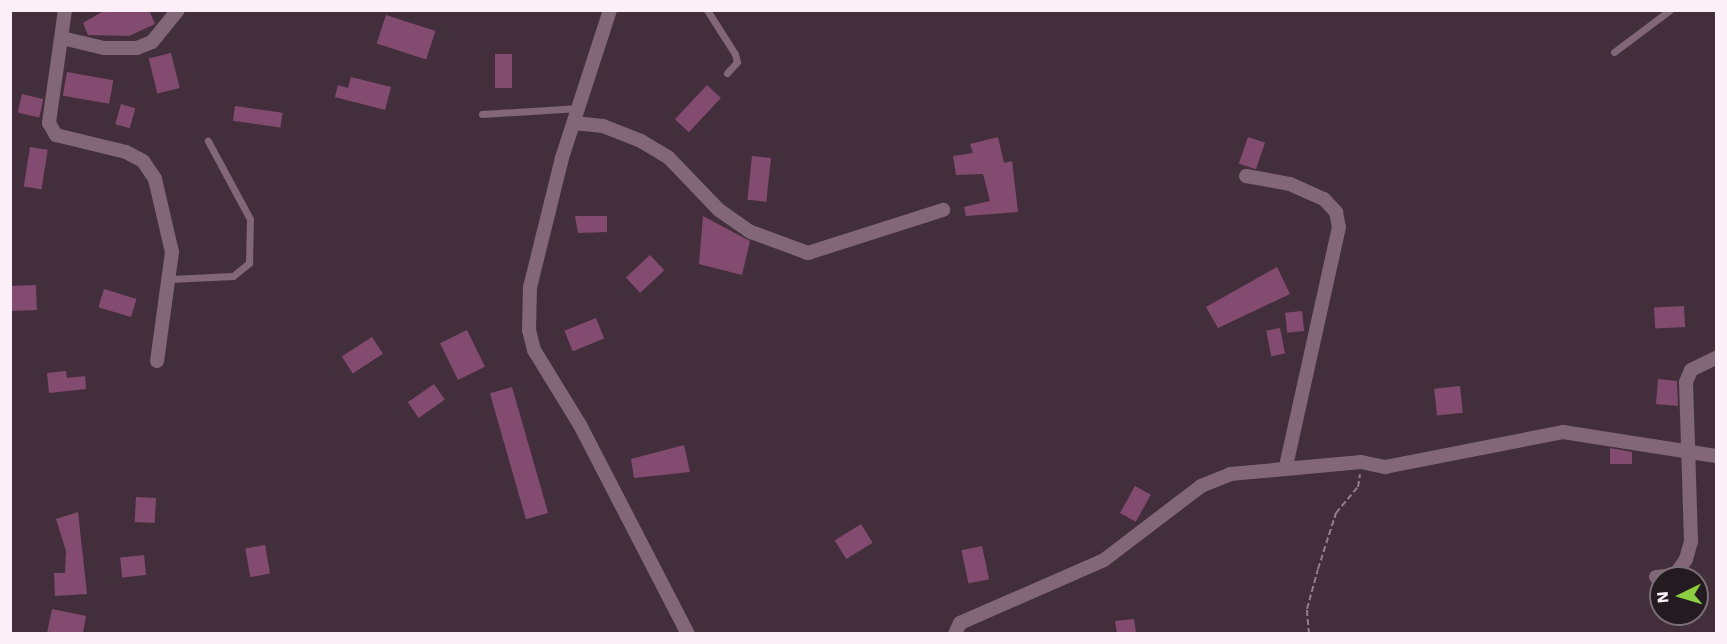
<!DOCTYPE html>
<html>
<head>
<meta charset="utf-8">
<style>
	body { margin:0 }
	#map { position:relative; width:1727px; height:644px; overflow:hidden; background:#432f3c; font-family:"Work Sans",sans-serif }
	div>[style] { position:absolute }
	.building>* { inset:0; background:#834b70; transform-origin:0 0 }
	.path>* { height:2px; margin-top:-1px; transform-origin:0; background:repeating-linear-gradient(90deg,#91808b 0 6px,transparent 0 9px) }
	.service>* { height:7px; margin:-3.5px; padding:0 3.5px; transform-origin:3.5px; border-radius:3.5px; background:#816777 }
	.minor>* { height:14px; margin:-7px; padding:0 7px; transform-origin:7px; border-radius:7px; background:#816777 }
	span { translate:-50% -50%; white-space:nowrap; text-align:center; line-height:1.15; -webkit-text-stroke:4.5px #241b20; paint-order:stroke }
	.frame { position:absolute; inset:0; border:12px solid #fdeff7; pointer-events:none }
	.north { position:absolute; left:1649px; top:566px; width:60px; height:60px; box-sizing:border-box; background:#241b20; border:2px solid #7b7076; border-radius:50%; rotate:265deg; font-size:16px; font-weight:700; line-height:24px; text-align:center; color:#fdeff7 }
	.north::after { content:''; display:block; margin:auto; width:21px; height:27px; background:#8ece43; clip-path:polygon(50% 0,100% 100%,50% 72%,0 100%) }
</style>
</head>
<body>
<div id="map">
	<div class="building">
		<i style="clip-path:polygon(105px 10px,149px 10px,155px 24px,129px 36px,88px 35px,83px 23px)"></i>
		<i style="left:386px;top:15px;width:52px;height:30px;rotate:18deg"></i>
		<i style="left:171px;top:53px;width:36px;height:23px;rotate:76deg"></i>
		<i style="left:495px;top:54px;width:17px;height:34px"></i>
		<i style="left:67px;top:72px;width:47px;height:24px;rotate:10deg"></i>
		<i style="clip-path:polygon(351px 77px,391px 87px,385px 110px,335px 97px,338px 85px,348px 88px)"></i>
		<i style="left:707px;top:85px;width:19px;height:47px;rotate:43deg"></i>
		<i style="left:22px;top:94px;width:22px;height:19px;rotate:13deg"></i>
		<i style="left:121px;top:104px;width:15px;height:21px;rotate:16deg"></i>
		<i style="left:235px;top:106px;width:48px;height:15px;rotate:8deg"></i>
		<i style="clip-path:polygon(998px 137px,1004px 163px,1012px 161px,1018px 212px,966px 216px,964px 207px,990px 201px,983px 174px,956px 175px,953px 156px,973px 153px,970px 144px)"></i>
		<i style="left:1248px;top:137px;width:18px;height:28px;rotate:19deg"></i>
		<i style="left:30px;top:147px;width:18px;height:40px;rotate:9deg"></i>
		<i style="left:752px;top:156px;width:19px;height:44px;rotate:6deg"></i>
		<i style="clip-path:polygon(575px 216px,607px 216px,607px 232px,578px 233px)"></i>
		<i style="clip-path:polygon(703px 216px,750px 241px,742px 275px,699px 264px)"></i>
		<i style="left:650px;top:255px;width:21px;height:33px;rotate:47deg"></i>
		<i style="clip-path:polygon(1277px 267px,1290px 294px,1218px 328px,1206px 307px)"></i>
		<i style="left:36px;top:285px;width:25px;height:26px;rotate:88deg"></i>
		<i style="left:104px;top:289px;width:34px;height:19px;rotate:17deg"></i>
		<i style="left:1684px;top:306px;width:21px;height:30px;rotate:87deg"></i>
		<i style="left:1302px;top:311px;width:20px;height:17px;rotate:84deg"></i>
		<i style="left:596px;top:318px;width:22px;height:34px;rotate:68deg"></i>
		<i style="left:1280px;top:328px;width:26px;height:14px;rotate:79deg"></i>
		<i style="left:467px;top:330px;width:41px;height:30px;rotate:64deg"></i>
		<i style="left:372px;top:337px;width:20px;height:36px;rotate:57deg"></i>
		<i style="clip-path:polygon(66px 371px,67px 378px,85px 376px,86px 389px,49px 393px,47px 373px)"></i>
		<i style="clip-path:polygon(1658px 379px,1677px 381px,1678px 406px,1656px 404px)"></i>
		<i style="left:434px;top:384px;width:19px;height:32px;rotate:55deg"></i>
		<i style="left:1460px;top:386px;width:27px;height:26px;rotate:84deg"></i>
		<i style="left:512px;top:387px;width:131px;height:23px;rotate:74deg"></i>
		<i style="clip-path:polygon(684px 445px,690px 472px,634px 478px,631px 459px)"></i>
		<i style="clip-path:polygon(1610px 448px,1632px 452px,1632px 464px,1610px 464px)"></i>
		<i style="left:1135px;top:486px;width:18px;height:31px;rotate:29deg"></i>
		<i style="left:136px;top:497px;width:20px;height:25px;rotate:3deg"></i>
		<i style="clip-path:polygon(78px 512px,87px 594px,55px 596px,54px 573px,65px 573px,66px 551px,56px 519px)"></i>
		<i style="left:861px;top:524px;width:22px;height:31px;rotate:58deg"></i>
		<i style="left:265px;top:545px;width:29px;height:20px;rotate:80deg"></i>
		<i style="left:982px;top:546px;width:34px;height:21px;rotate:78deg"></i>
		<i style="left:144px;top:555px;width:20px;height:24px;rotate:84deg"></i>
		<i style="clip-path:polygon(52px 609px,86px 616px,83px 633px,47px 633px)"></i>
		<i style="clip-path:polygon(1134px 619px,1136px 633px,1117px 633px,1115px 621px)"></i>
	</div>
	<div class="path">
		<i style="left:1309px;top:634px;width:25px;rotate:-95deg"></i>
		<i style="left:1307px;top:609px;width:41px;rotate:-74.6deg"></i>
		<i style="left:1318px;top:569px;width:59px;rotate:-72.2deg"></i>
		<i style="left:1336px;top:513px;width:34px;rotate:-50deg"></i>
		<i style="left:1358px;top:487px;width:13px;rotate:-81deg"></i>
	</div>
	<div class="service">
		<i style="left:707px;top:10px;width:52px;rotate:57.5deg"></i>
		<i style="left:735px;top:54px;width:8px;rotate:76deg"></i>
		<i style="left:737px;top:62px;width:15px;rotate:132deg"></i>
		<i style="left:1614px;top:52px;width:70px;rotate:-36.9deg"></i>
		<i style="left:482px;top:114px;width:97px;rotate:-3.5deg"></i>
		<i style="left:170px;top:279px;width:63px;rotate:-2.7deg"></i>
		<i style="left:233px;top:276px;width:21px;rotate:-39deg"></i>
		<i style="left:249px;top:263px;width:44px;rotate:-88.7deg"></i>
		<i style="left:250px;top:219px;width:89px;rotate:-118.3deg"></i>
	</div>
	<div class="minor">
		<i style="left:65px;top:10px;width:114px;rotate:98.1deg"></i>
		<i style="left:49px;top:123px;width:14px;rotate:60deg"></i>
		<i style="left:56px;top:135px;width:72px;rotate:13.7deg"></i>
		<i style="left:126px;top:152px;width:19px;rotate:28deg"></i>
		<i style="left:143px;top:161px;width:22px;rotate:56deg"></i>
		<i style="left:155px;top:179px;width:75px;rotate:76.9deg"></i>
		<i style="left:172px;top:252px;width:110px;rotate:97.8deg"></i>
		<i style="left:610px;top:10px;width:156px;rotate:108deg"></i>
		<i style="left:562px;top:158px;width:133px;rotate:103.9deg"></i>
		<i style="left:530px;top:287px;width:43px;rotate:91.3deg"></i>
		<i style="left:529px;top:330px;width:21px;rotate:76deg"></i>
		<i style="left:534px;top:350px;width:88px;rotate:58.5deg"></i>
		<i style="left:580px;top:425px;width:235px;rotate:62.7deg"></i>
		<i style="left:62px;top:38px;width:43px;rotate:13.4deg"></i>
		<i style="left:104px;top:48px;width:33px"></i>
		<i style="left:137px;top:48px;width:16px;rotate:-22deg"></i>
		<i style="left:152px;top:42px;width:41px;rotate:-50.9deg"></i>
		<i style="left:574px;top:123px;width:29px;rotate:6deg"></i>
		<i style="left:603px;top:126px;width:41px;rotate:21.5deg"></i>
		<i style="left:641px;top:141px;width:31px;rotate:31deg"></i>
		<i style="left:668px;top:157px;width:74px;rotate:46.1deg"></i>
		<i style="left:719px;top:210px;width:39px;rotate:35deg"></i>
		<i style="left:751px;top:232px;width:61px;rotate:20.2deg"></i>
		<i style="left:808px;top:253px;width:142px;rotate:-17.7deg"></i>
		<i style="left:1246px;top:176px;width:45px;rotate:10.3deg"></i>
		<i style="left:1290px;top:184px;width:37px;rotate:24deg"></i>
		<i style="left:1324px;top:199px;width:18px;rotate:47deg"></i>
		<i style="left:1336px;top:212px;width:15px;rotate:79deg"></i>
		<i style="left:1339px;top:227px;width:245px;rotate:102.5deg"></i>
		<i style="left:1656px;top:577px;width:19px;rotate:-6deg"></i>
		<i style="left:1675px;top:575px;width:19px;rotate:-55deg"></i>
		<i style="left:1686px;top:559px;width:19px;rotate:-74deg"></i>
		<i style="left:1691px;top:541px;width:159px;rotate:-91.8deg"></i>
		<i style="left:1686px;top:382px;width:13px;rotate:-67deg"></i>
		<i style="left:1691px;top:370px;width:28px;rotate:-26deg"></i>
		<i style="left:955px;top:634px;width:12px;rotate:-66deg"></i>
		<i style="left:960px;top:623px;width:157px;rotate:-23.6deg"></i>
		<i style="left:1104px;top:560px;width:122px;rotate:-37.3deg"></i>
		<i style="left:1201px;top:486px;width:31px;rotate:-22deg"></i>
		<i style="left:1230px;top:474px;width:132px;rotate:-5.2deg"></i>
		<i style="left:1361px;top:462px;width:25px;rotate:12deg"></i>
		<i style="left:1385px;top:467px;width:181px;rotate:-11.1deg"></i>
		<i style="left:1563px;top:432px;width:155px;rotate:8.9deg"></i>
	</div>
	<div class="frame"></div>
	<div class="north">N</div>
</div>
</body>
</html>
